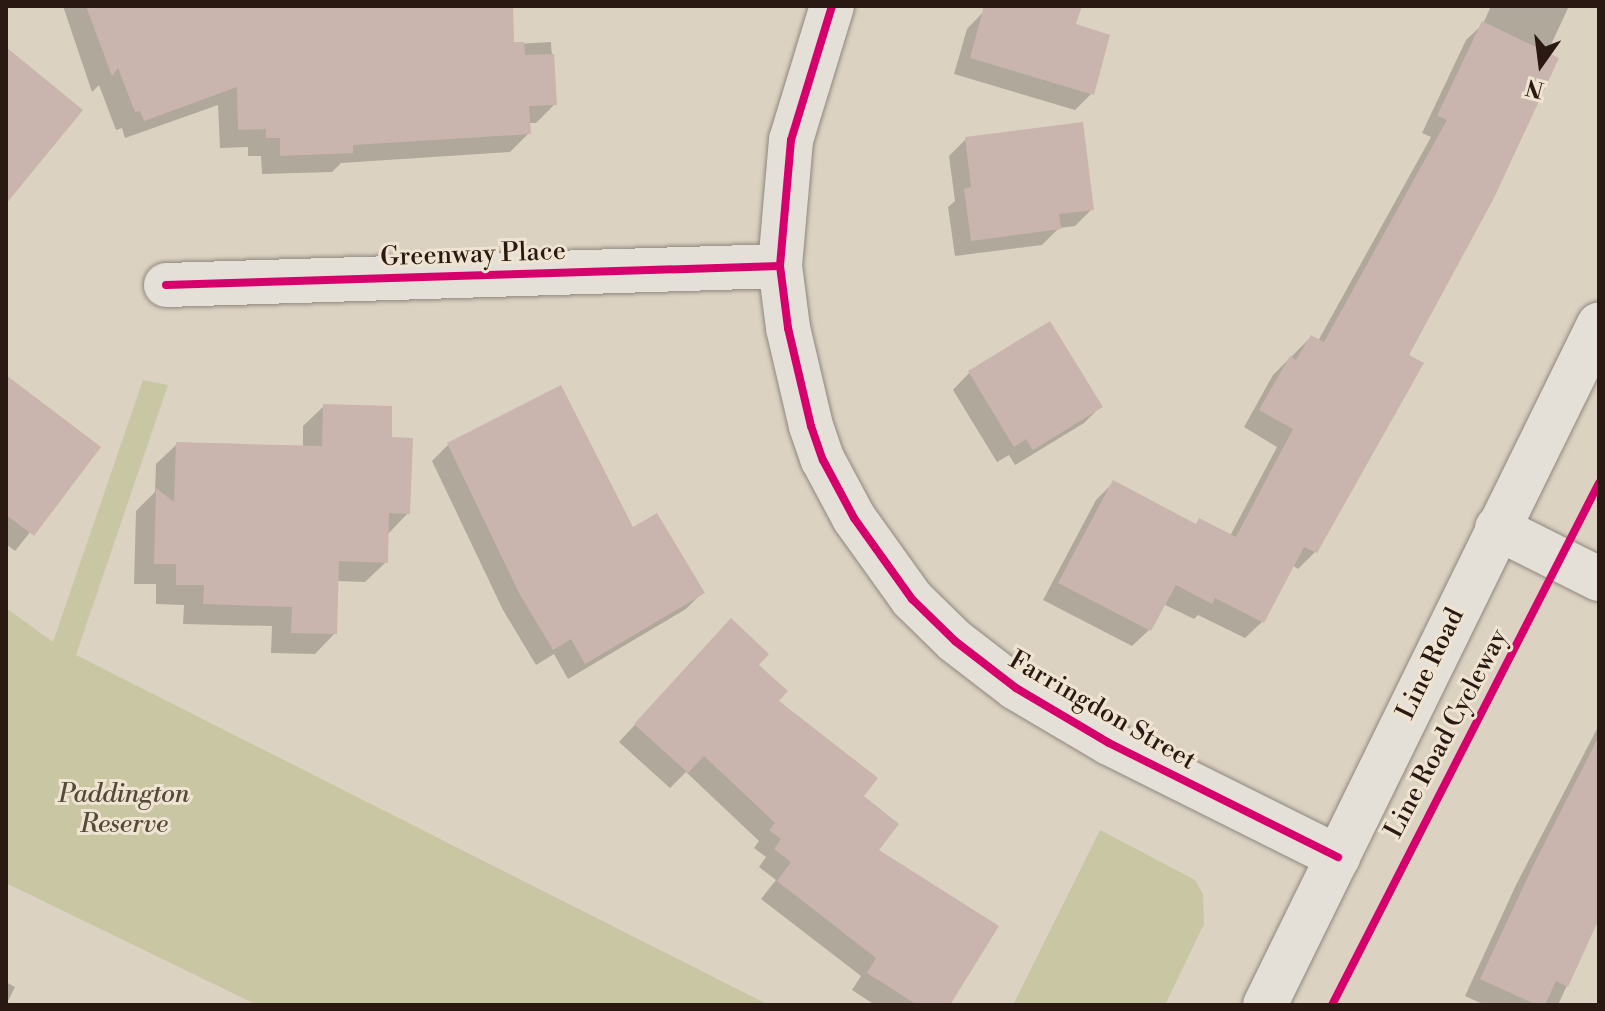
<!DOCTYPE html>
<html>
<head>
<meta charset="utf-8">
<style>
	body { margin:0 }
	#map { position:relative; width:1605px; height:1011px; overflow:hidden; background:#dcd2c2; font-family:"Libre Bodoni",serif }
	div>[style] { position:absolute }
	.green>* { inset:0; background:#c9c6a4 }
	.shadow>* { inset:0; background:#0003 }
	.building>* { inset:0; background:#c9b5ad }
	.roads { filter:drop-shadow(0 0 2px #8f877d) drop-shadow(0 0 2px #8f877d) }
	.minor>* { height:44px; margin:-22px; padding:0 22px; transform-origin:22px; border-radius:22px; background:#e4dfd7 }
	.secondary>* { height:44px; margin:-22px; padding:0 22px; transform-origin:22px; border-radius:22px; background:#e4dfd7 }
	.cycleway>* { height:8px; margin:-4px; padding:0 4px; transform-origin:4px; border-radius:4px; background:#d6006c }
	span { translate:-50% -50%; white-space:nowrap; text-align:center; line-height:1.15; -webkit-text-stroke:6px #efe4d1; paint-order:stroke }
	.street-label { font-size:26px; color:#2a1913 }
	.park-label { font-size:26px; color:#554a37; font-style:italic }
	.frame { position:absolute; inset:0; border:8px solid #2a1913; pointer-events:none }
	.north { position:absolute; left:1501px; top:24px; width:80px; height:80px; -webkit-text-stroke:6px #efe4d1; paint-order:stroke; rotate:194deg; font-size:22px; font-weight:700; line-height:32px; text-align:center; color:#2a1913 }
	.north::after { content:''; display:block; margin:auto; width:28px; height:36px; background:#2a1913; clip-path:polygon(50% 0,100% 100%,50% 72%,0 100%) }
</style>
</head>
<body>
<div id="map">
	<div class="green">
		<i style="clip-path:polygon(143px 380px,168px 385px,76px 655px,769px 1005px,257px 1005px,6px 883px,6px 608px,53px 642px)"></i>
		<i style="clip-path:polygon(1100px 830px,1195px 880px,1203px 894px,1204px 924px,1165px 1005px,1013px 1005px)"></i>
	</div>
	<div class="shadow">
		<i style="clip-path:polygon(63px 6px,358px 6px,360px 53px,551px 42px,555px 104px,536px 123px,528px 123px,529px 133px,510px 152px,341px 163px,332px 172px,262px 174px,261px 156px,248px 156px,248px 147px,220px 148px,218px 105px,125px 138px,122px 128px,116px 130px,99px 85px,92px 92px)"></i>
		<i style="clip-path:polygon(989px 6px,1079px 6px,1074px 26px,1092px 93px,1075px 110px,954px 74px,967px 29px)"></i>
		<i style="clip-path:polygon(1491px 6px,1569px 6px,1315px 552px,1298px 569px,1292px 565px,1262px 622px,1245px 638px,1198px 615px,1194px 619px,1163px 604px,1149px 630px,1132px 646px,1043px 600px,1096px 500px,1113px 483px,1194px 526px,1230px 536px,1277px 447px,1244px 427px,1273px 375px,1311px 337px,1318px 341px,1431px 137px,1422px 133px,1466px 40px,1483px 24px)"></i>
		<i style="clip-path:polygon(966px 139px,1092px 209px,1075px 226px,1059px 228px,1042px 245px,955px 256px,948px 207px,955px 201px,949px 156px)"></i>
		<i style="clip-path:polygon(969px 373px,1100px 407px,1084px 423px,1015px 465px,1009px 455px,997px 462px,953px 390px)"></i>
		<i style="clip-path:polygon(324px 406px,390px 439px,408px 513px,388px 534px,386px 562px,365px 582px,337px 581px,335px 633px,315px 654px,271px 653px,272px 626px,183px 624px,184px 605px,156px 604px,156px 584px,134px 584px,136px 511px,155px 492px,156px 464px,177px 444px,303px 447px,303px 426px)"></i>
		<i style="clip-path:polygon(6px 410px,98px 447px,15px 551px,6px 544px)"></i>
		<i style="clip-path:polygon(449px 444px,632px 530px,703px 592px,686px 609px,568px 679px,554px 654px,536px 665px,503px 610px,432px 461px)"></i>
		<i style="clip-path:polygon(715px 638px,756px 666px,776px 701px,861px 797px,876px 850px,947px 1005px,875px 1005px,852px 990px,861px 976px,761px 899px,776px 880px,759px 867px,766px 857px,754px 848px,759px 841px,686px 772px,670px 788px,619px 742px)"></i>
		<i style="clip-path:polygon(1599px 725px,1599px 915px,1558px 1005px,1485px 1005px,1465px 996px,1516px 885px)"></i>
		<i style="clip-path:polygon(6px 982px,15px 987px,6px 1005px)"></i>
	</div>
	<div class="building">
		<i style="clip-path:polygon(86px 6px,513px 6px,514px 42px,524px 42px,525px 55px,554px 54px,557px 105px,529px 106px,531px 134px,353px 145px,353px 153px,280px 156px,280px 138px,266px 138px,266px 129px,238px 130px,237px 87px,144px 121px,140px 111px,135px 112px,118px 68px,112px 76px)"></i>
		<i style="clip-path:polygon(984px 6px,1082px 6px,1076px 24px,1110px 35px,1094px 95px,970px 58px)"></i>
		<i style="clip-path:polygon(1482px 21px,1559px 58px,1494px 198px,1409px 355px,1424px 363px,1317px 553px,1304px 547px,1264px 623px,1215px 598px,1212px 604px,1176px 585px,1151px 631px,1058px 583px,1113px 480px,1196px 524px,1199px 518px,1236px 537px,1293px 429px,1259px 410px,1290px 356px,1296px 360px,1311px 335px,1324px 342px,1447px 120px,1437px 116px)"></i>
		<i style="clip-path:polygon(6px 47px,83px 110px,6px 204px)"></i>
		<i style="clip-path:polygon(1083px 122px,1094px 210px,1059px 214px,1061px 229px,971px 241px,964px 189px,971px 187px,965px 137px)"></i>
		<i style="clip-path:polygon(1050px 321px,1103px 407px,1033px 450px,1026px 439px,1014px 447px,968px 371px)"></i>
		<i style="clip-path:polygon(6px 375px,101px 447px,34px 536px,6px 515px)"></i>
		<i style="clip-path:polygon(561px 385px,633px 527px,657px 513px,705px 593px,585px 664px,571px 639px,553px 650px,519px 593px,447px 443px)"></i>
		<i style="clip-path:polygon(323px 404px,392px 406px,392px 437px,413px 438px,410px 514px,389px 513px,388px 563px,339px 561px,337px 634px,291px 633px,292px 607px,203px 604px,204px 585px,176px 585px,176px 564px,154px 564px,156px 488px,174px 502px,176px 442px,322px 446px)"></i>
		<i style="clip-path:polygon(731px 618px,769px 654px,759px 665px,788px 691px,779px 701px,878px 778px,864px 796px,899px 824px,879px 850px,999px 926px,950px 1005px,917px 1005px,867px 973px,876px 958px,777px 881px,791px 862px,774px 849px,781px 839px,769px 830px,775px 823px,704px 756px,688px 773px,634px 724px)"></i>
		<i style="clip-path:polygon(1599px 736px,1599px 919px,1568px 987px,1556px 981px,1545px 1005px,1537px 1005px,1480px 979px,1533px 866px)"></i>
	</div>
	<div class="roads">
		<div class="minor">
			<i style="left:832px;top:6px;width:140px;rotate:107deg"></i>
			<i style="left:791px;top:140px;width:126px;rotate:95deg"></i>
			<i style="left:780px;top:266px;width:63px;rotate:82.6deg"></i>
			<i style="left:788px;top:328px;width:101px;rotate:76.8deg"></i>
			<i style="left:811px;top:426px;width:36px;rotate:71deg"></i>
			<i style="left:823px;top:460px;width:66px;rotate:61.9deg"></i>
			<i style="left:854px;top:518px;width:100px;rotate:54.4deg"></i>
			<i style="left:912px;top:599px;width:60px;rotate:44.3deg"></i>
			<i style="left:955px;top:641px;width:77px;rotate:37.6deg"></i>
			<i style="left:1016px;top:688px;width:108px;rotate:30.6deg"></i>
			<i style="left:1109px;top:743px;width:256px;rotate:26.5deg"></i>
			<i style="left:166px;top:285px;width:614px;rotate:-1.77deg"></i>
			<i style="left:1497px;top:528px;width:114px;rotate:26.6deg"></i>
		</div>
		<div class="secondary">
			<i style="left:1265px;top:1005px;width:758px;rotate:-63.87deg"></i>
		</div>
	</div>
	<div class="cycleway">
		<i style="left:832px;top:6px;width:140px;rotate:107deg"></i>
		<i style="left:791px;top:140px;width:126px;rotate:95deg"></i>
		<i style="left:780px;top:266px;width:63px;rotate:82.6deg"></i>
		<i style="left:788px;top:328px;width:101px;rotate:76.8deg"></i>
		<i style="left:811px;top:426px;width:36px;rotate:71deg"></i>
		<i style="left:823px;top:460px;width:66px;rotate:61.9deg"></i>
		<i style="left:854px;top:518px;width:100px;rotate:54.4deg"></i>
		<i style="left:912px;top:599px;width:60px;rotate:44.3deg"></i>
		<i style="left:955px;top:641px;width:77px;rotate:37.6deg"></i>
		<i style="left:1016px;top:688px;width:108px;rotate:30.6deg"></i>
		<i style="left:1109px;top:743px;width:256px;rotate:26.5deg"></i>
		<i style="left:166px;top:285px;width:614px;rotate:-1.77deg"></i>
		<i style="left:1332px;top:1005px;width:586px;rotate:-62.91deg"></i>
	</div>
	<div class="street-label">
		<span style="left:473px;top:255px;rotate:-2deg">Greenway Place</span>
		<span style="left:1431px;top:664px;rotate:-64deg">Line Road</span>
		<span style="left:1102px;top:711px;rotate:30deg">Farringdon Street</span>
		<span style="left:1447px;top:734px;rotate:-62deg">Line Road Cycleway</span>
	</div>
	<div class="park-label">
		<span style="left:124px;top:810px">Paddington<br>Reserve</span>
	</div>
	<div class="frame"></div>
	<div class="north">N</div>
</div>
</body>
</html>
